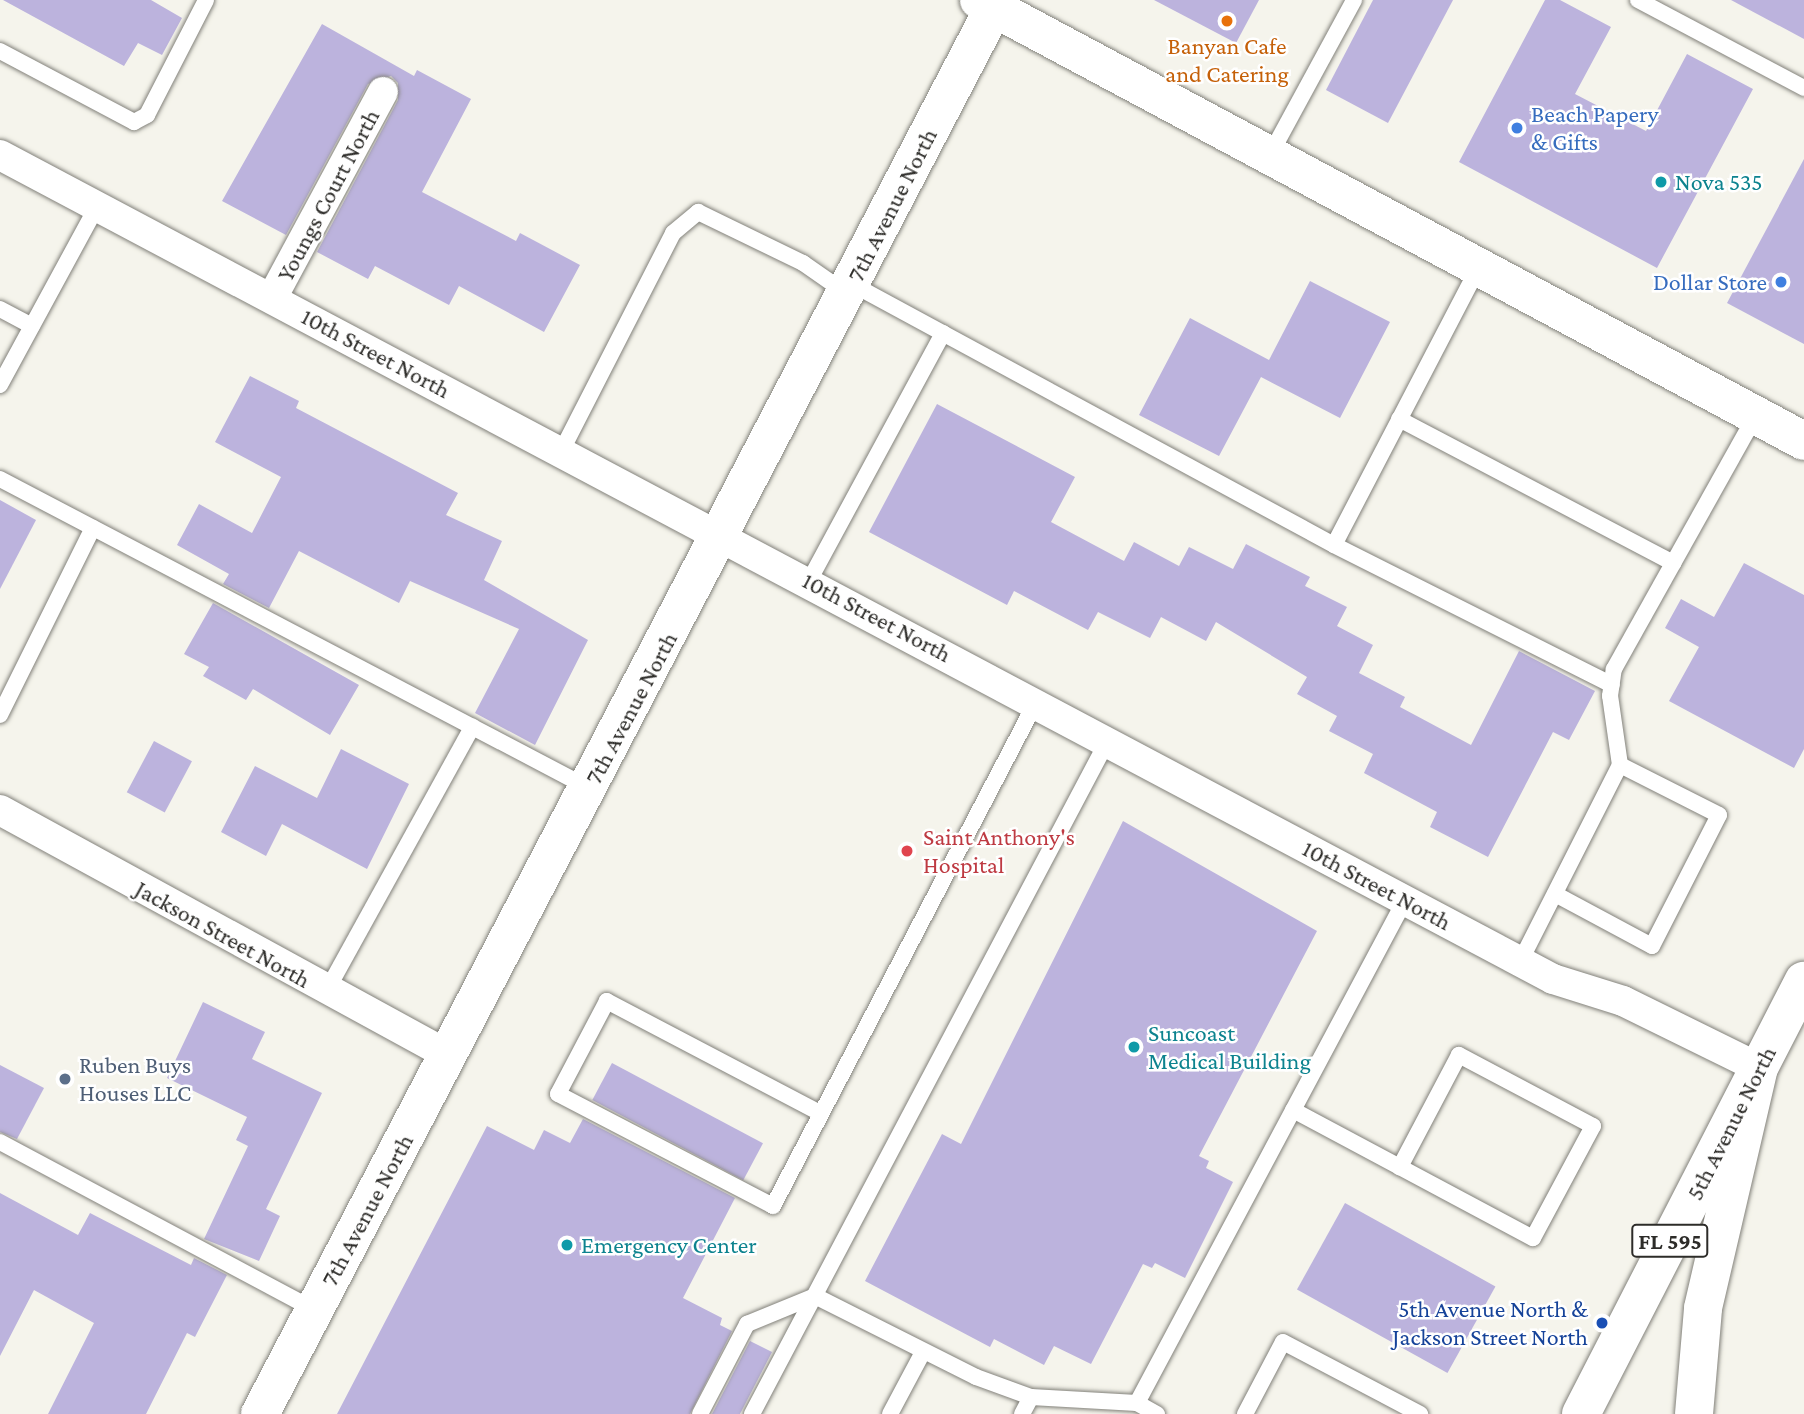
<!DOCTYPE html>
<html>
<head>
<meta charset="utf-8">
<style>
	body { margin:0 }
	#map { position:relative; width:1804px; height:1414px; overflow:hidden; background:#f5f4ec; font-family:"Crimson Pro",serif }
	div>[style] { position:absolute }
	.building>* { inset:0; background:#bcb3dd; transform-origin:0 0 }
	.roads { filter:drop-shadow(0 0 2px #82817a) drop-shadow(0 0 2px #82817a) }
	.lane>* { height:16px; margin:-8px; padding:0 8px; transform-origin:8px; border-radius:8px; background:#fff }
	.street>* { height:30px; margin:-15px; padding:0 15px; transform-origin:15px; border-radius:15px; background:#fff }
	.secondary>* { height:38px; margin:-19px; padding:0 19px; transform-origin:19px; border-radius:19px; background:#fff }
	.primary>* { height:38px; margin:-19px; padding:0 19px; transform-origin:19px; border-radius:19px; background:#fff }
	.highway>* { height:38px; margin:-19px; padding:0 19px; transform-origin:19px; border-radius:19px; background:#fff }
	.dots>* { width:19px; height:19px; translate:-50% -50%; box-sizing:border-box; border:4px solid #fff; border-radius:50% }
	span { translate:-50% -50%; white-space:nowrap; text-align:center; line-height:1.15; -webkit-text-stroke:5px #fff; paint-order:stroke }
	.shield-label span { padding:2px 5px; background:#fff; border:2px solid; border-radius:5px; -webkit-text-stroke-width:0 }
	.shield-label { font-size:23px; color:#2d2c29; font-weight:700 }
	.food-label { font-size:24px; color:#c56008 }
	.shop-label { font-size:24px; color:#366cbe }
	.left { translate:0 -50%; text-align:left }
	.right { translate:-100% -50%; text-align:right }
	.culture-label { font-size:24px; color:#0d838f }
	.street-label { font-size:24px; color:#2d2c29 }
	.health-label { font-size:24px; color:#be3a42 }
	.service-label { font-size:24px; color:#4e5e75 }
	.transit-label { font-size:24px; color:#164399 }
</style>
</head>
<body>
<div id="map">
	<div class="building">
		<i style="clip-path:polygon(3px 0,151px 0,182px 18px,162px 55px,138px 43px,124px 66px)"></i>
		<i style="clip-path:polygon(1154px 0,1259px 0,1236px 43px)"></i>
		<i style="clip-path:polygon(1373px 0,1453px 0,1388px 123px,1326px 90px)"></i>
		<i style="clip-path:polygon(1545px 0,1560px 0,1611px 27px,1575px 94px,1646px 131px,1687px 54px,1753px 89px,1657px 268px,1459px 162px)"></i>
		<i style="clip-path:polygon(1731px 0,1804px 0,1804px 39px)"></i>
		<i style="clip-path:polygon(322px 24px,414px 76px,417px 70px,471px 99px,422px 192px,516px 241px,520px 233px,580px 265px,544px 332px,459px 286px,449px 305px,375px 266px,368px 279px,317px 252px,398px 100px,398px 83px,391px 76px,368px 84px,286px 235px,222px 201px)"></i>
		<i style="clip-path:polygon(1804px 159px,1804px 344px,1727px 303px)"></i>
		<i style="clip-path:polygon(1310px 281px,1390px 322px,1340px 418px,1261px 377px,1219px 456px,1139px 415px,1190px 318px,1269px 360px)"></i>
		<i style="clip-path:polygon(250px 376px,299px 401px,296px 408px,458px 493px,446px 515px,502px 541px,484px 580px,588px 640px,535px 745px,475px 713px,519px 629px,410px 581px,399px 603px,299px 551px,269px 608px,223px 584px,229px 574px,177px 545px,199px 504px,252px 533px,281px 477px,215px 442px)"></i>
		<i style="clip-path:polygon(937px 404px,1075px 477px,1051px 522px,1124px 561px,1134px 542px,1179px 566px,1189px 547px,1233px 569px,1246px 544px,1310px 577px,1305px 586px,1347px 607px,1337px 626px,1373px 645px,1359px 673px,1405px 697px,1400px 707px,1471px 745px,1519px 651px,1595px 691px,1569px 740px,1553px 732px,1488px 857px,1430px 827px,1437px 812px,1364px 773px,1373px 754px,1329px 731px,1337px 716px,1297px 694px,1307px 677px,1216px 622px,1206px 641px,1161px 617px,1150px 638px,1098px 612px,1088px 630px,1014px 591px,1007px 605px,869px 532px)"></i>
		<i style="clip-path:polygon(0 500px,36px 520px,0 589px)"></i>
		<i style="clip-path:polygon(1744px 563px,1804px 595px,1804px 749px,1794px 768px,1669px 701px,1699px 647px,1665px 628px,1681px 599px,1714px 617px)"></i>
		<i style="clip-path:polygon(213px 603px,359px 685px,330px 735px,253px 689px,246px 700px,203px 676px,209px 667px,184px 654px)"></i>
		<i style="left:154px;top:741px;width:43px;height:58px;rotate:28deg"></i>
		<i style="clip-path:polygon(341px 749px,409px 784px,367px 869px,282px 824px,266px 856px,221px 832px,255px 766px,317px 798px)"></i>
		<i style="clip-path:polygon(1123px 821px,1317px 931px,1199px 1156px,1209px 1161px,1206px 1168px,1233px 1182px,1185px 1278px,1155px 1263px,1152px 1268px,1143px 1264px,1091px 1364px,1054px 1346px,1044px 1365px,994px 1339px,990px 1347px,865px 1281px,942px 1134px,961px 1144px)"></i>
		<i style="clip-path:polygon(203px 1002px,265px 1032px,252px 1059px,322px 1093px,266px 1209px,280px 1216px,259px 1261px,204px 1239px,248px 1146px,236px 1140px,247px 1117px,167px 1078px)"></i>
		<i style="left:612px;top:1063px;width:171px;height:42px;rotate:28deg"></i>
		<i style="clip-path:polygon(0 1065px,44px 1088px,17px 1139px,0 1132px)"></i>
		<i style="clip-path:polygon(583px 1119px,735px 1198px,683px 1298px,722px 1318px,720px 1325px,732px 1331px,690px 1414px,337px 1414px,487px 1126px,534px 1150px,544px 1130px,570px 1143px)"></i>
		<i style="clip-path:polygon(0 1193px,78px 1235px,90px 1213px,191px 1265px,194px 1258px,227px 1275px,195px 1337px,187px 1333px,146px 1414px,48px 1414px,94px 1323px,34px 1290px,0 1356px)"></i>
		<i style="left:1345px;top:1203px;width:172px;height:99px;rotate:29deg"></i>
		<i style="clip-path:polygon(750px 1341px,772px 1352px,740px 1414px,712px 1414px)"></i>
	</div>
	<div class="roads">
		<div class="lane">
			<i style="left:1638px;top:0;width:188px;rotate:27.9deg"></i>
			<i style="left:0;top:51px;width:152px;rotate:27.9deg"></i>
			<i style="left:134px;top:122px;width:15px;rotate:-28deg"></i>
			<i style="left:147px;top:115px;width:129px;rotate:-62.8deg"></i>
			<i style="left:1270px;top:155px;width:176px;rotate:-61.5deg"></i>
			<i style="left:852px;top:284px;width:548px;rotate:28.44deg"></i>
			<i style="left:1334px;top:545px;width:311px;rotate:26.7deg"></i>
			<i style="left:0;top:309px;width:36px;rotate:28deg"></i>
			<i style="left:0;top:385px;width:204px;rotate:-61.5deg"></i>
			<i style="left:1399px;top:419px;width:310px;rotate:27.7deg"></i>
			<i style="left:562px;top:450px;width:244px;rotate:-62.9deg"></i>
			<i style="left:673px;top:233px;width:33px;rotate:-40deg"></i>
			<i style="left:698px;top:212px;width:117px;rotate:25.9deg"></i>
			<i style="left:803px;top:263px;width:52px;rotate:34.9deg"></i>
			<i style="left:0;top:479px;width:663px;rotate:27.69deg"></i>
			<i style="left:1334px;top:545px;width:314px;rotate:-62.5deg"></i>
			<i style="left:809px;top:581px;width:282px;rotate:-61.6deg"></i>
			<i style="left:0;top:715px;width:209px;rotate:-63.6deg"></i>
			<i style="left:1555px;top:894px;width:110px;rotate:28.2deg"></i>
			<i style="left:1652px;top:946px;width:147px;rotate:-62.9deg"></i>
			<i style="left:1719px;top:815px;width:111px;rotate:-153.2deg"></i>
			<i style="left:1520px;top:962px;width:221px;rotate:-63.1deg"></i>
			<i style="left:1620px;top:765px;width:70px;rotate:-98.2deg"></i>
			<i style="left:1610px;top:696px;width:27px;rotate:-82deg"></i>
			<i style="left:1614px;top:669px;width:291px;rotate:-60.8deg"></i>
			<i style="left:326px;top:992px;width:303px;rotate:-61.1deg"></i>
			<i style="left:1293px;top:1110px;width:272px;rotate:28.1deg"></i>
			<i style="left:1533px;top:1238px;width:127px;rotate:-61.8deg"></i>
			<i style="left:1593px;top:1126px;width:152px;rotate:-152.1deg"></i>
			<i style="left:1459px;top:1055px;width:127px;rotate:117.8deg"></i>
			<i style="left:820px;top:1113px;width:241px;rotate:-152.3deg"></i>
			<i style="left:607px;top:1001px;width:105px;rotate:117.8deg"></i>
			<i style="left:558px;top:1094px;width:242px;rotate:27.5deg"></i>
			<i style="left:773px;top:1206px;width:568px;rotate:-62.44deg"></i>
			<i style="left:0;top:1142px;width:357px;rotate:28.1deg"></i>
			<i style="left:815px;top:1296px;width:180px;rotate:26.7deg"></i>
			<i style="left:976px;top:1377px;width:59px;rotate:20deg"></i>
			<i style="left:1031px;top:1397px;width:106px;rotate:3.2deg"></i>
			<i style="left:1137px;top:1403px;width:23px;rotate:29deg"></i>
			<i style="left:1137px;top:1403px;width:570px;rotate:-61.95deg"></i>
			<i style="left:700px;top:1414px;width:102px;rotate:-62.4deg"></i>
			<i style="left:747px;top:1324px;width:74px;rotate:-22.4deg"></i>
			<i style="left:752px;top:1414px;width:762px;rotate:-62.16deg"></i>
			<i style="left:890px;top:1414px;width:70px;rotate:-62deg"></i>
			<i style="left:1022px;top:1414px;width:19px;rotate:-62deg"></i>
			<i style="left:1245px;top:1414px;width:81px;rotate:-62.2deg"></i>
			<i style="left:1283px;top:1342px;width:155px;rotate:27.7deg"></i>
		</div>
		<div class="street">
			<i style="left:0;top:155px;width:1758px;rotate:27.95deg"></i>
			<i style="left:1553px;top:979px;width:73px;rotate:17.4deg"></i>
			<i style="left:1623px;top:1001px;width:152px;rotate:26.2deg"></i>
			<i style="left:272px;top:298px;width:234px;rotate:-61.7deg"></i>
			<i style="left:0;top:810px;width:511px;rotate:28.67deg"></i>
		</div>
		<div class="secondary">
			<i style="left:979px;top:0;width:935px;rotate:28.13deg"></i>
			<i style="left:260px;top:1414px;width:1595px;rotate:-62.44deg"></i>
		</div>
		<div class="primary">
			<i style="left:1581px;top:1414px;width:487px;rotate:-62.8deg"></i>
		</div>
		<div class="highway">
			<i style="left:1694px;top:1414px;width:106px;rotate:-85.1deg"></i>
			<i style="left:1703px;top:1308px;width:246px;rotate:-76.9deg"></i>
		</div>
	</div>
	<div class="dots">
		<i style="left:1227px;top:21px;background:#e8710a"></i>
		<i style="left:1517px;top:128px;background:#3f7fe0"></i>
		<i style="left:1661px;top:182px;background:#0f9aa8"></i>
		<i style="left:1781px;top:282px;background:#3f7fe0"></i>
		<i style="left:907px;top:851px;background:#e0444e"></i>
		<i style="left:1134px;top:1047px;background:#0f9aa8"></i>
		<i style="left:65px;top:1079px;background:#5c6f8a"></i>
		<i style="left:567px;top:1245px;background:#0f9aa8"></i>
		<i style="left:1602px;top:1323px;background:#1a4fb4"></i>
	</div>
	<div class="shield-label">
		<span style="left:1670px;top:1241px">FL 595</span>
	</div>
	<div class="food-label">
		<span style="left:1227px;top:60px">Banyan Cafe<br>and Catering</span>
	</div>
	<div class="shop-label">
		<span class="left" style="left:1531px;top:128px">Beach Papery<br>&amp; Gifts</span>
		<span class="right" style="left:1767px;top:282px">Dollar Store</span>
	</div>
	<div class="culture-label">
		<span class="left" style="left:1675px;top:182px">Nova 535</span>
		<span class="left" style="left:1148px;top:1047px">Suncoast<br>Medical Building</span>
		<span class="left" style="left:581px;top:1245px">Emergency Center</span>
	</div>
	<div class="street-label">
		<span style="left:328px;top:195px;rotate:-62deg">Youngs Court North</span>
		<span style="left:892px;top:205px;rotate:-63deg">7th Avenue North</span>
		<span style="left:376px;top:353px;rotate:28deg">10th Street North</span>
		<span style="left:877px;top:617px;rotate:28deg">10th Street North</span>
		<span style="left:631px;top:708px;rotate:-62deg">7th Avenue North</span>
		<span style="left:1377px;top:885px;rotate:28deg">10th Street North</span>
		<span style="left:223px;top:934px;rotate:29deg">Jackson Street North</span>
		<span style="left:1731px;top:1123px;rotate:-63deg">5th Avenue North</span>
		<span style="left:367px;top:1210px;rotate:-62deg">7th Avenue North</span>
	</div>
	<div class="health-label">
		<span class="left" style="left:923px;top:851px">Saint Anthony's<br>Hospital</span>
	</div>
	<div class="service-label">
		<span class="left" style="left:79px;top:1079px">Ruben Buys<br>Houses LLC</span>
	</div>
	<div class="transit-label">
		<span class="right" style="left:1588px;top:1323px">5th Avenue North &amp;<br>Jackson Street North</span>
	</div>
</div>
</body>
</html>
